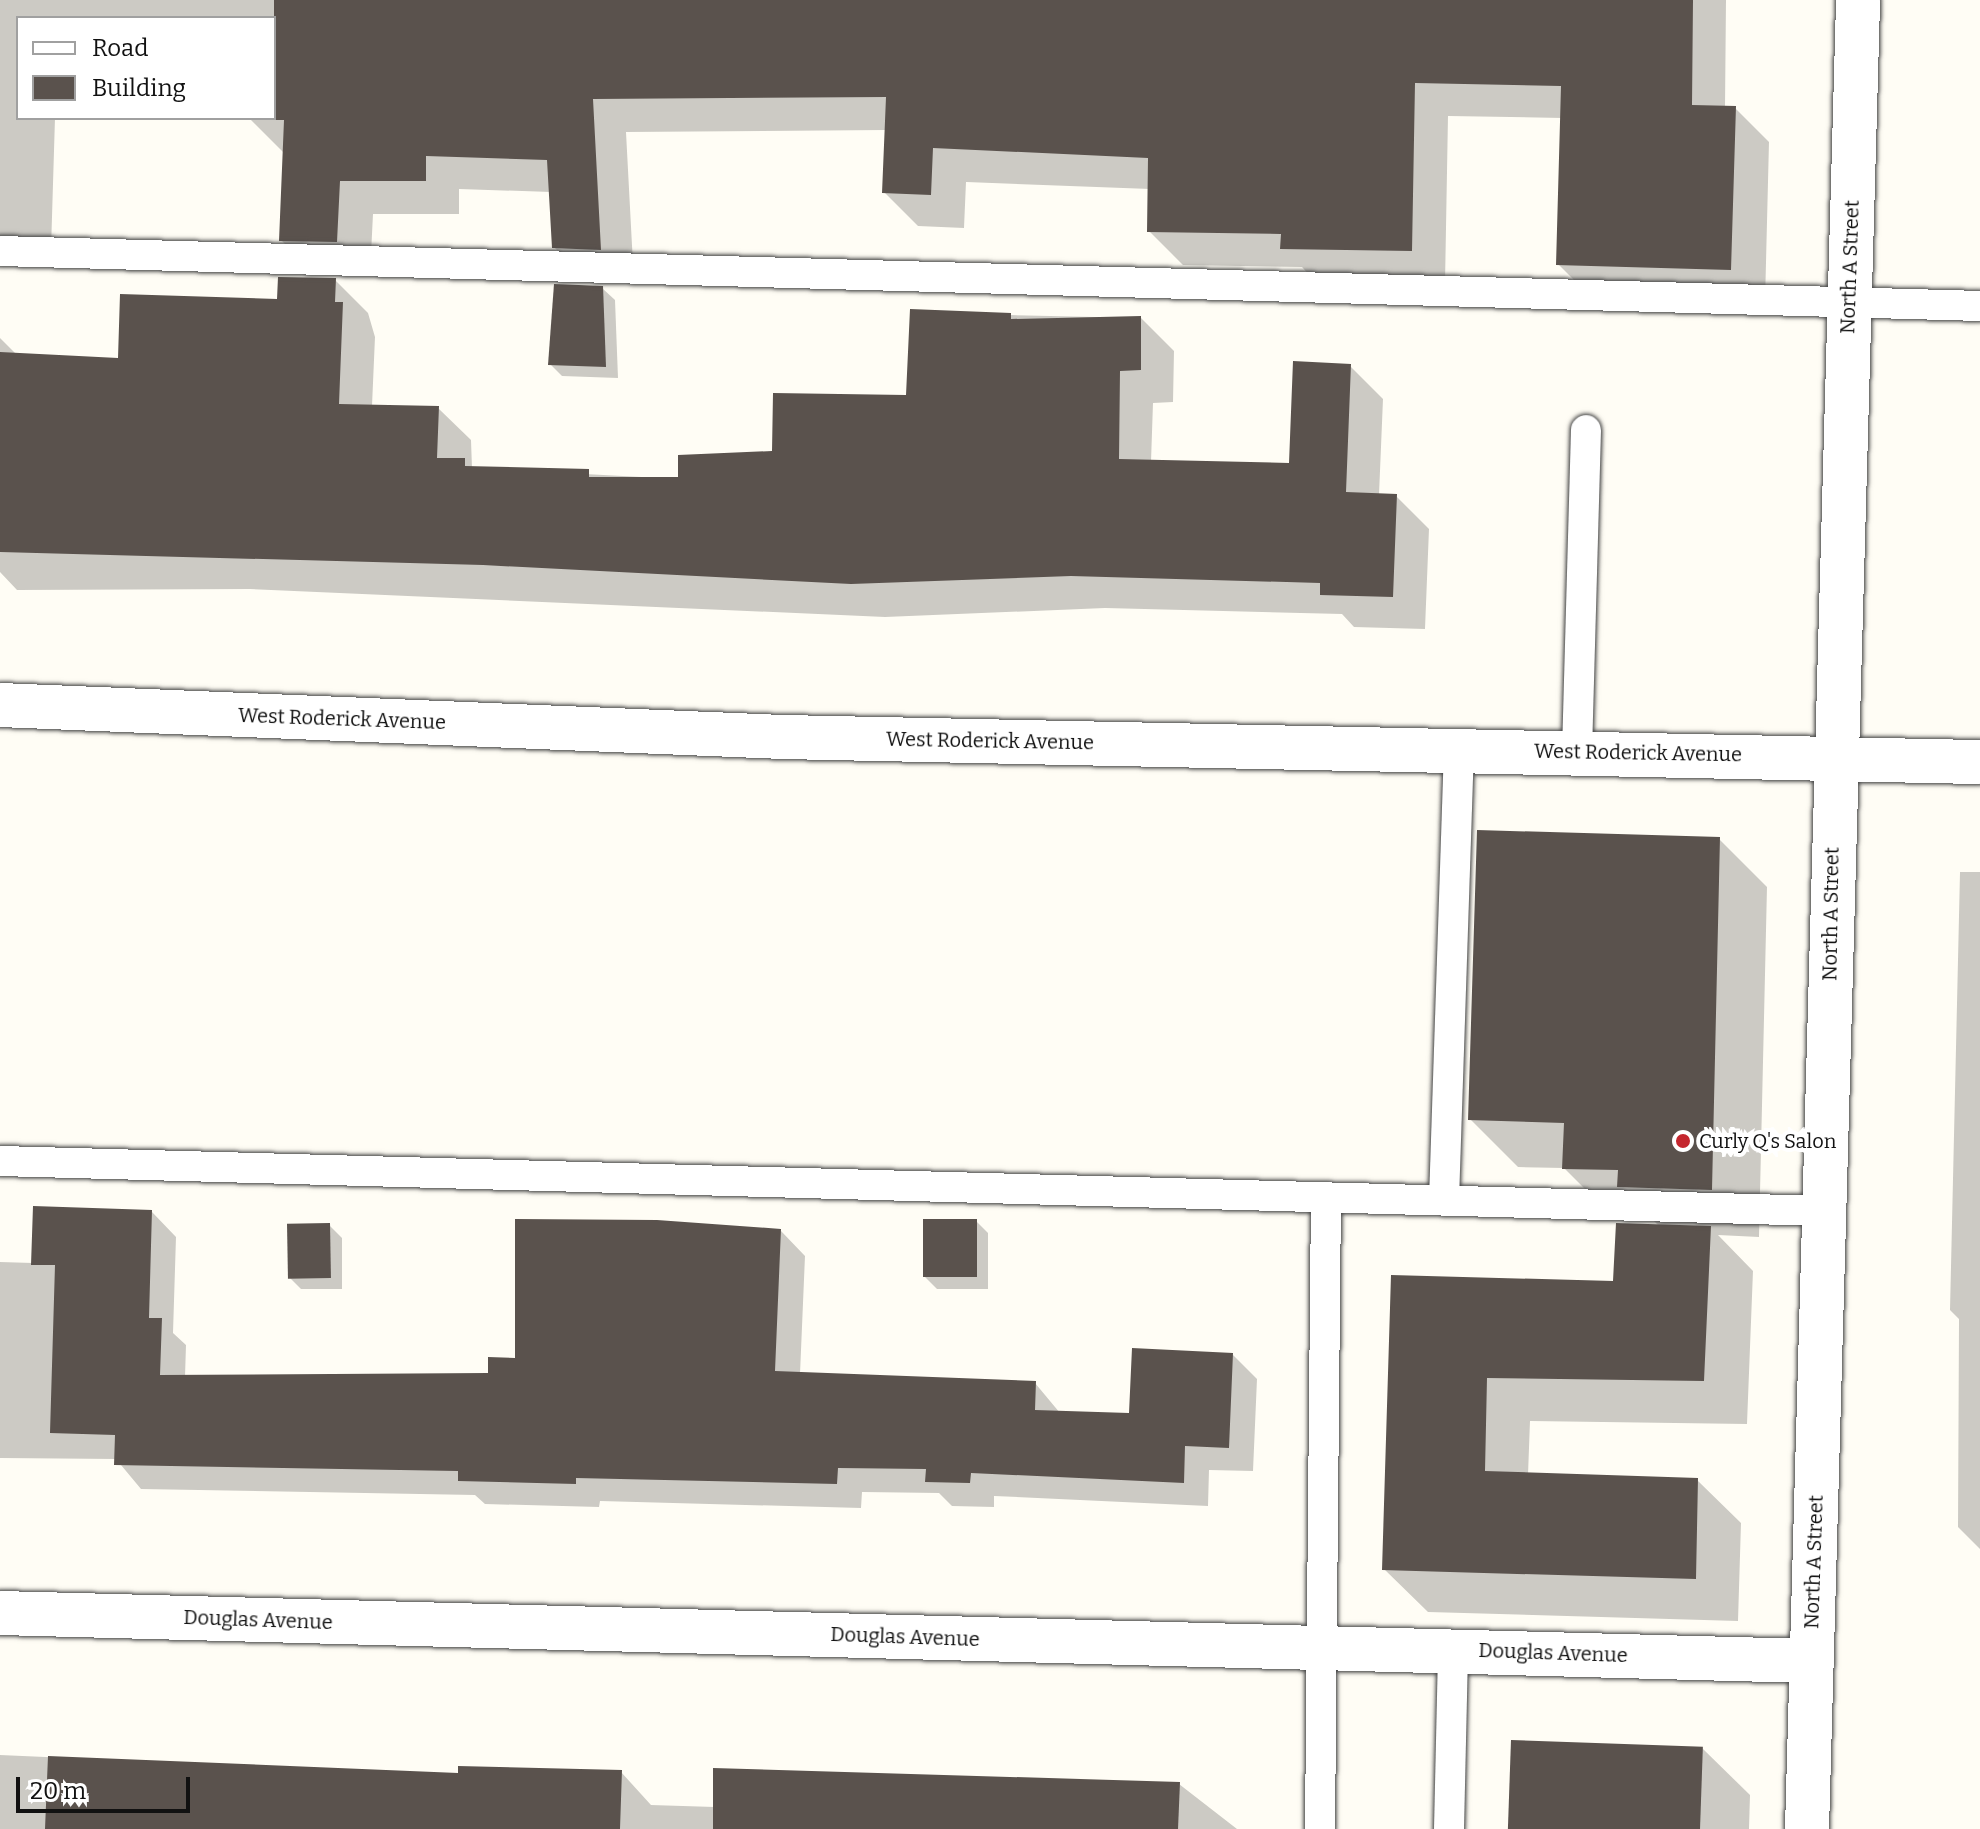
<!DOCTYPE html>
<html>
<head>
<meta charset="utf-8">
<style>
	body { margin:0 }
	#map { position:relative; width:1980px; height:1829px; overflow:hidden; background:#fffdf5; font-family:Bitter,serif }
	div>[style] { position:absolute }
	.shadow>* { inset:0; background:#0003 }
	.building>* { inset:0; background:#5a524d; transform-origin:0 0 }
	.roads { filter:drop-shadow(0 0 2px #444) drop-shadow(0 0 2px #444) }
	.lane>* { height:30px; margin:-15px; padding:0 15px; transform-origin:15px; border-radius:15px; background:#fff }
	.street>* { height:44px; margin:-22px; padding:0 22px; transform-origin:22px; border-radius:22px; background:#fff }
	.dots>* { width:22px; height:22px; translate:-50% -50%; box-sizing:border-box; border:4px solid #fff; border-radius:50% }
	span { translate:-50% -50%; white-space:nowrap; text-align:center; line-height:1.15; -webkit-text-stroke:8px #fff; paint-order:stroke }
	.street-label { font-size:20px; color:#111 }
	.poi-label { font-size:20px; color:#111 }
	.left { translate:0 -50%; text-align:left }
	.legend { position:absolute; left:16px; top:16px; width:260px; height:104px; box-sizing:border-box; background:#fff; border:2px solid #a0a0a0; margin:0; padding:10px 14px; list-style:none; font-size:24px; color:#111 }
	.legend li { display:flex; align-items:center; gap:16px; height:40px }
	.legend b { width:40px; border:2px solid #a0a0a0 }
	.scale { position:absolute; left:16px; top:1777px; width:174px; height:36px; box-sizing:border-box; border:4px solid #111; border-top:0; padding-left:10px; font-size:24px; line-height:28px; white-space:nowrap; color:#111; -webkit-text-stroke:6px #fff; paint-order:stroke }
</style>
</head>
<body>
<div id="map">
	<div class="shadow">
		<i style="clip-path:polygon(0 0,1726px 0,1725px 108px,1735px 108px,1769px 142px,1765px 303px,1592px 298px,1558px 264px,1562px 118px,1448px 116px,1445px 284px,1316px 282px,1302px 267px,1183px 265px,1149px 231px,1150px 189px,966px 182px,964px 228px,918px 226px,884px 192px,887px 130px,626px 132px,634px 283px,588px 282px,554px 247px,551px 192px,459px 189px,459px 214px,373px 214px,370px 275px,315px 274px,281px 240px,285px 154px,250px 119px,274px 118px,274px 18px,18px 18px,18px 118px,55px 118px,51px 250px,0 249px)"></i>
		<i style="clip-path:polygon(335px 280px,368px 313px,375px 337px,372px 406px,438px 408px,471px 440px,472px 468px,680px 479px,774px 453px,908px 397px,1010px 315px,1141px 318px,1174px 351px,1173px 402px,1153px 403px,1151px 462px,1291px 465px,1350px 366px,1383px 399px,1379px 495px,1396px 496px,1429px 529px,1425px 629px,1354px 627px,1342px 614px,1105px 608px,885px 617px,250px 589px,17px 590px,0 572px,0 338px,17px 355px,120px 360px)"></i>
		<i style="clip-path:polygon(602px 288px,615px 300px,618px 378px,562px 376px,550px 364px)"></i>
		<i style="clip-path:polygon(1719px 839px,1767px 887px,1759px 1237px,1718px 1235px,1753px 1271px,1747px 1424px,1530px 1421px,1528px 1475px,1697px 1480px,1741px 1523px,1738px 1621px,1428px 1612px,1384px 1569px,1393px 1277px,1615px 1283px,1659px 1226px,1650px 1217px,1612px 1216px,1564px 1168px,1518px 1167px,1470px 1119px)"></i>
		<i style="clip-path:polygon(1960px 872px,1980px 872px,1980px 1549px,1958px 1527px,1959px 1319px,1950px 1310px)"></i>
		<i style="clip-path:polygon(152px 1212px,176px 1237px,173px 1333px,186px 1345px,185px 1377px,490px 1375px,781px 1231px,805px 1256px,800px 1374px,1035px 1383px,1060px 1413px,1131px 1415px,1232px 1354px,1257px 1379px,1253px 1471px,1209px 1470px,1208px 1506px,994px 1496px,994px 1507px,952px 1506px,939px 1493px,862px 1492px,861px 1508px,600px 1501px,599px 1507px,485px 1504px,475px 1495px,141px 1489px,116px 1459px,0 1458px,0 1262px,33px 1263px)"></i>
		<i style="clip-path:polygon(976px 1221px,988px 1233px,988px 1289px,937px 1289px,924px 1276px)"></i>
		<i style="clip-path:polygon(329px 1225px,342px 1238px,342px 1289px,301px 1289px,289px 1277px)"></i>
		<i style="clip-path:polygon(1702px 1748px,1750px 1795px,1749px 1829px,1510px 1829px)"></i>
		<i style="clip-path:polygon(0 1755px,460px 1775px,621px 1772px,651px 1805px,715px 1807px,1179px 1784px,1237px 1829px,0 1829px)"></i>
	</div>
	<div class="building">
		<i style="clip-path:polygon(274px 0,1693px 0,1692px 105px,1736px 106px,1731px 270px,1556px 265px,1561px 86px,1415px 83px,1412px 251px,1280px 249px,1281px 234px,1147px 232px,1148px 158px,933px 148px,931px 195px,882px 193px,886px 97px,593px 99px,601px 250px,552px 248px,547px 160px,426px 156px,426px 181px,340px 181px,337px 242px,279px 241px,284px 120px,274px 120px)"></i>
		<i style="clip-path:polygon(278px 277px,336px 278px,335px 302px,343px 302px,339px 404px,439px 406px,437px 458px,465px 458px,465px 466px,589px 469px,589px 477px,678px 477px,678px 455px,772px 451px,773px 393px,906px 395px,910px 309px,1011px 313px,1011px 319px,1141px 316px,1141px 370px,1120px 371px,1119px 459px,1289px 463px,1293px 361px,1351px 364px,1346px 492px,1397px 494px,1393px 597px,1320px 595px,1320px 583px,1071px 576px,851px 584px,483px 565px,0 552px,0 352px,118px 358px,120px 294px,277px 299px)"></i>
		<i style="clip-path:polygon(554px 284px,603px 286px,606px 367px,548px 365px)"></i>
		<i style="clip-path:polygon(1477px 830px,1720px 837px,1712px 1190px,1617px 1187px,1618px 1170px,1562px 1169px,1564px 1123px,1468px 1120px)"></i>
		<i style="clip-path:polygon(33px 1206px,152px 1210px,149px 1318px,162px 1318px,160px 1375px,488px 1373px,488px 1357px,515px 1358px,515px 1219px,657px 1220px,781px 1229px,775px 1371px,1036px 1381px,1035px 1410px,1129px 1413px,1132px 1348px,1233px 1353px,1229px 1448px,1185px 1446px,1184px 1483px,971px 1473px,970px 1483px,925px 1482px,926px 1469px,838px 1468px,837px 1484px,576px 1478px,576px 1484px,458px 1481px,458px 1471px,114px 1465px,115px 1435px,50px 1433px,55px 1265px,31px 1265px)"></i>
		<i style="left:923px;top:1219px;width:54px;height:58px"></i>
		<i style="left:330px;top:1223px;width:55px;height:43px;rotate:89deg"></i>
		<i style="clip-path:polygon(1616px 1223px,1711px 1226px,1704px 1381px,1487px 1378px,1485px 1471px,1698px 1478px,1696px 1579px,1382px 1570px,1391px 1275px,1613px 1281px)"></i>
		<i style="left:1511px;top:1740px;width:192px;height:89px;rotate:2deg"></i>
		<i style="clip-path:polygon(48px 1756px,458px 1773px,458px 1766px,622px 1770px,620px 1829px,45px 1829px)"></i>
		<i style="clip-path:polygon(713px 1768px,1180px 1782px,1178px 1829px,713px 1829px)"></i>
	</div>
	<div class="roads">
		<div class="lane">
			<i style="left:0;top:251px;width:1981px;rotate:1.59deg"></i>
			<i style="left:1577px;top:752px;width:322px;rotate:-88.4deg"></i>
			<i style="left:0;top:1161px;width:1825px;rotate:1.57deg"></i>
			<i style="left:1444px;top:1200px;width:450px;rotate:-88.1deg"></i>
			<i style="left:1320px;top:1829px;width:631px;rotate:-89.46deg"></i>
			<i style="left:1449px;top:1829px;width:179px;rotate:-88.7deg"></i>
		</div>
		<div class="street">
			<i style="left:0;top:705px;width:784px;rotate:2.34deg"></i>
			<i style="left:783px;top:737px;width:1197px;rotate:1.2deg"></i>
			<i style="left:0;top:1613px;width:1812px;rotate:1.52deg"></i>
			<i style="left:1807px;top:1829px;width:1830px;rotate:-88.4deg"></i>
		</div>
	</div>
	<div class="dots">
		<i style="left:1683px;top:1141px;background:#c4262e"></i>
	</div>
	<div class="street-label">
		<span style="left:1850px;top:267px;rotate:-88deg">North A Street</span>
		<span style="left:342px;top:719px;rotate:2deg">West Roderick Avenue</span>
		<span style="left:990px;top:741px;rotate:1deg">West Roderick Avenue</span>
		<span style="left:1638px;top:753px;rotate:1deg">West Roderick Avenue</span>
		<span style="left:1831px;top:914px;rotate:-89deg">North A Street</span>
		<span style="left:1814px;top:1562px;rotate:-88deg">North A Street</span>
		<span style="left:258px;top:1620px;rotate:2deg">Douglas Avenue</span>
		<span style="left:905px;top:1637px;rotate:2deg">Douglas Avenue</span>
		<span style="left:1553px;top:1653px;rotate:2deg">Douglas Avenue</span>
	</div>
	<div class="poi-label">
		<span class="left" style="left:1699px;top:1141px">Curly Q's Salon</span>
	</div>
	<ul class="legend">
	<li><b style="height:10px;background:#fff"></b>Road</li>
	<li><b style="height:22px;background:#5a524d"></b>Building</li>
	</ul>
	<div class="scale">20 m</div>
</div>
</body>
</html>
